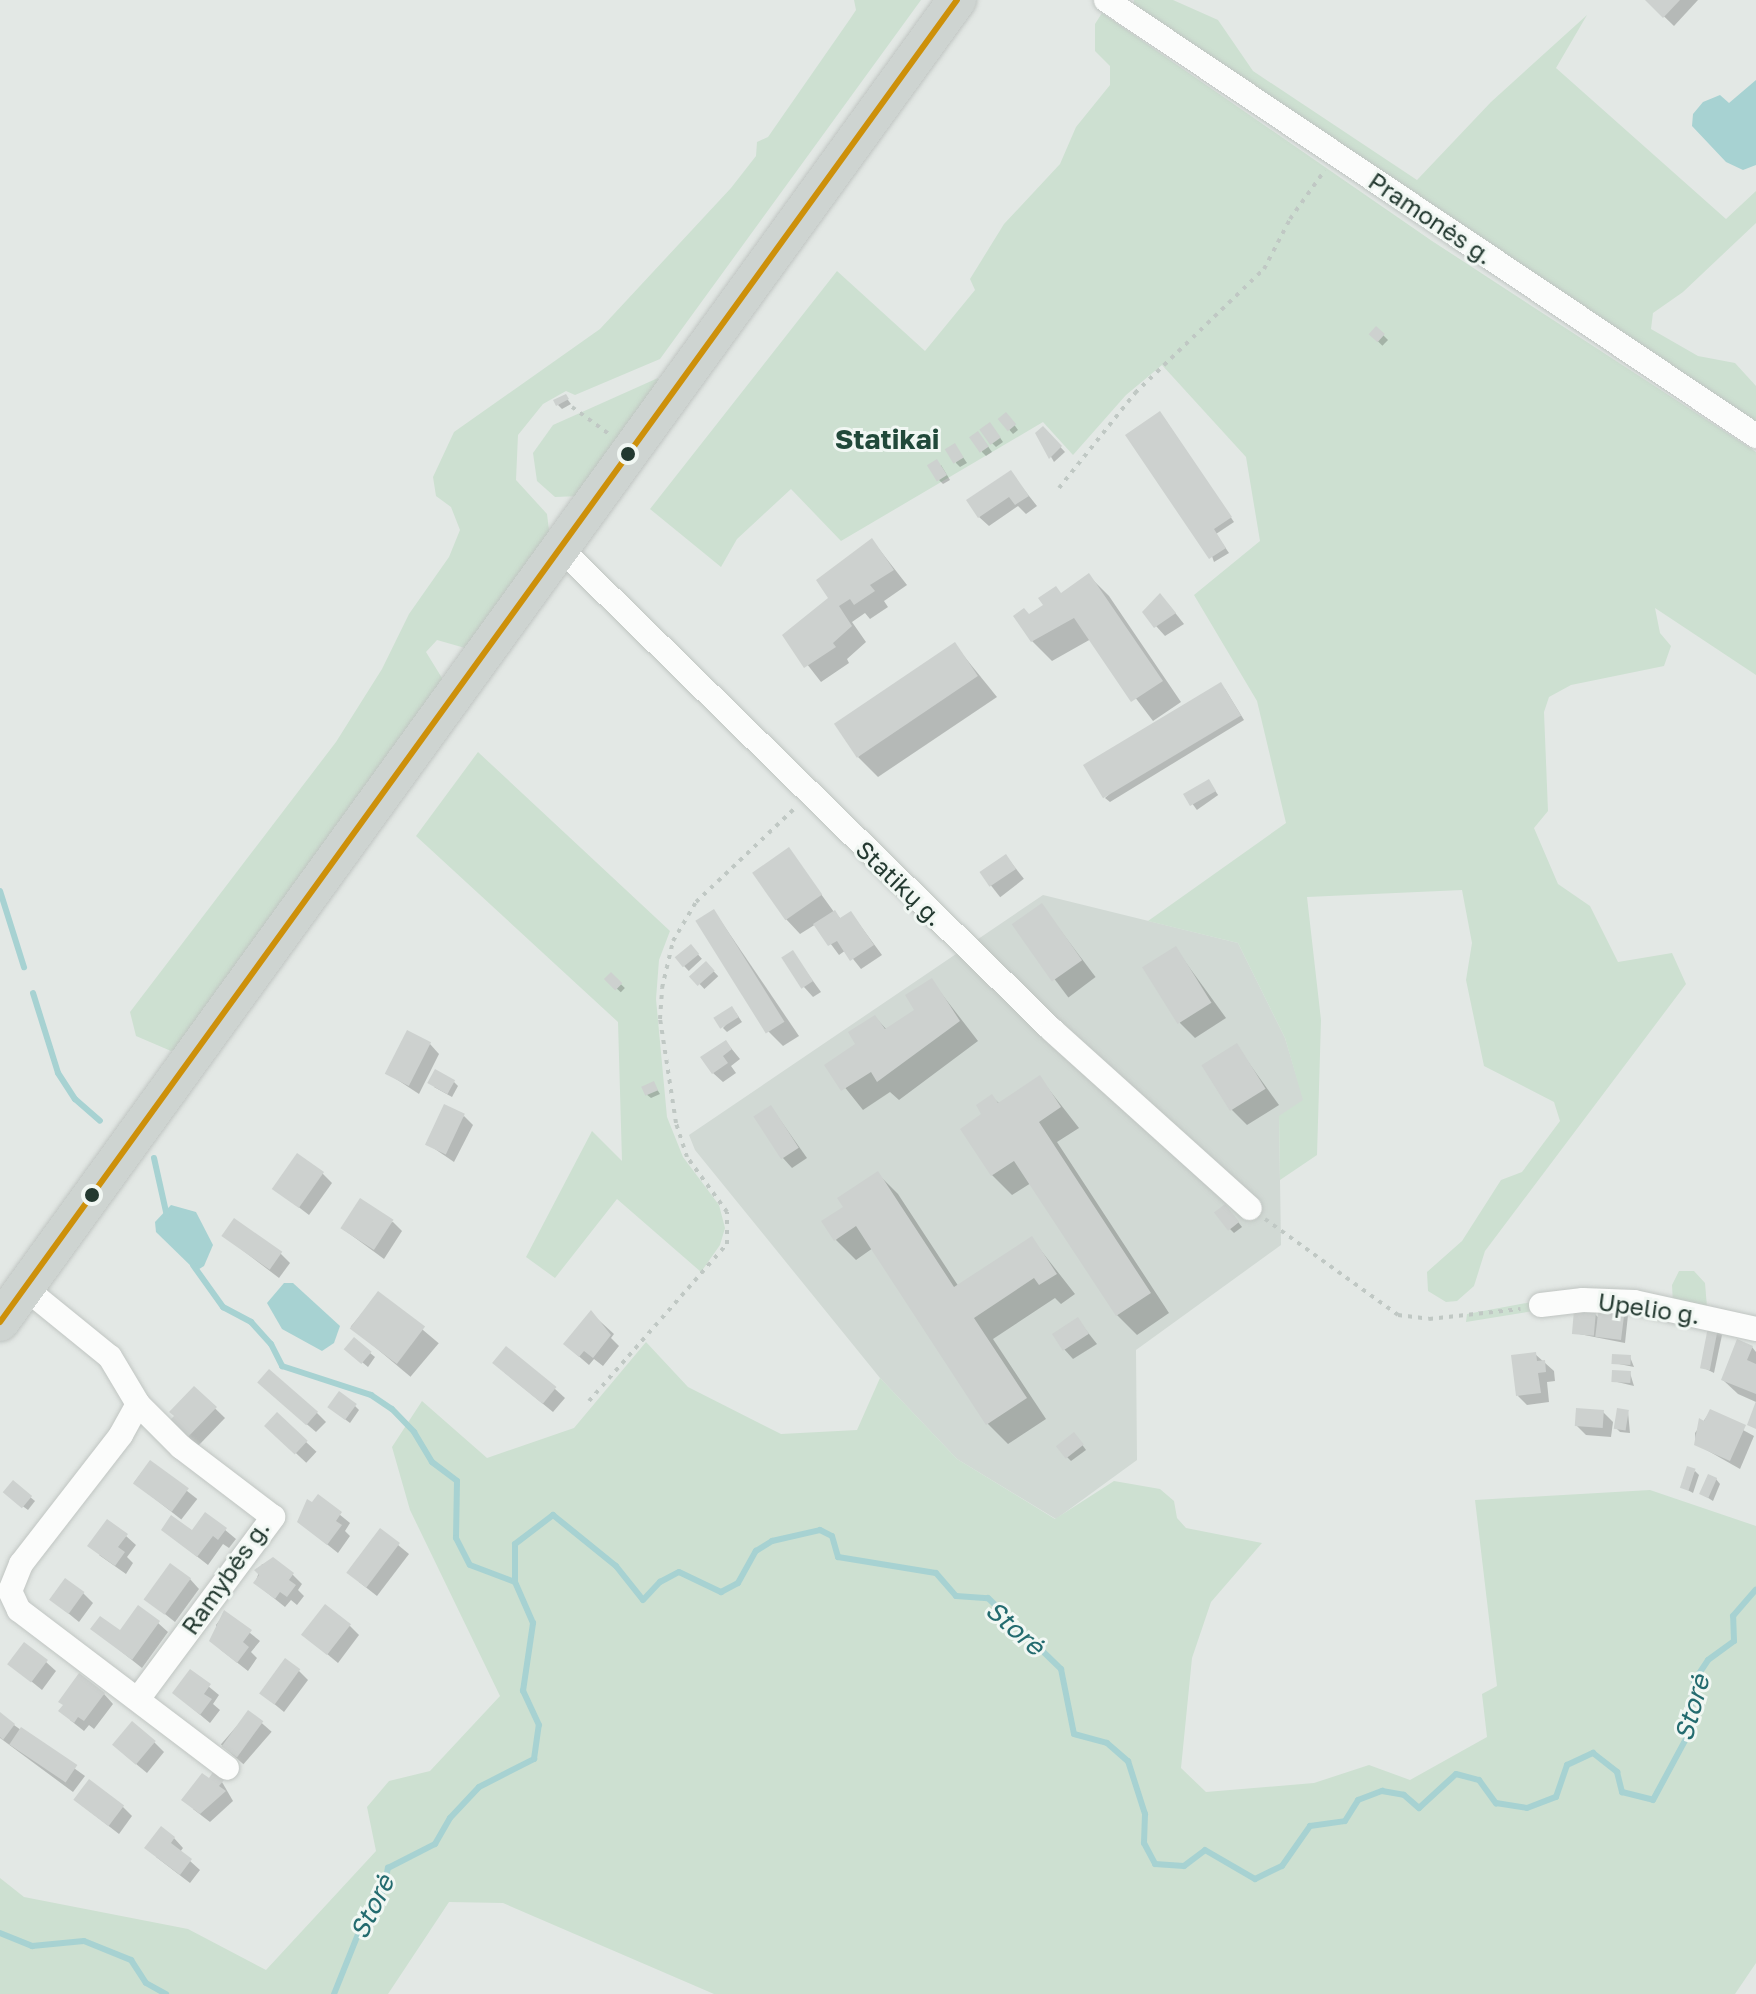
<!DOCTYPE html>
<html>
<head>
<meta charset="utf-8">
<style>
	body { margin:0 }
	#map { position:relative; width:1756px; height:1994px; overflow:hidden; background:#e3e8e5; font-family:"Golos Text",sans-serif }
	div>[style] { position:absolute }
	.built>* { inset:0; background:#d1d9d4 }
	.green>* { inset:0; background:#cde0d1 }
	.water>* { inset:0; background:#a7d2d2 }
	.shadow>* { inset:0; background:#0003; transform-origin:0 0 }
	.stream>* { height:6px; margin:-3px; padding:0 3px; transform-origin:3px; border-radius:3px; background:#a7d2d2 }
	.building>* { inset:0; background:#cdd1cf; transform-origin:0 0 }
	.path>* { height:4px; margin-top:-2px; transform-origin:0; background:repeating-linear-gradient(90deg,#c0c8c4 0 4px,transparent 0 10px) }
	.roads { filter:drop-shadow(0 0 2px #c0c5c2) drop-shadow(0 0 2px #c0c5c2) }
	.street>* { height:24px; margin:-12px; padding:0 12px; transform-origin:12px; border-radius:12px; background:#fbfcfb }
	.primary>* { height:38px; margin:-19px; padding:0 19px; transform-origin:19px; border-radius:19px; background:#ced4d1 }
	.bus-1>* { height:6px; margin:-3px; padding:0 3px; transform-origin:3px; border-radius:3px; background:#cd900a }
	.dots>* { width:22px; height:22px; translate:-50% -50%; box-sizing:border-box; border:4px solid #f1f7f3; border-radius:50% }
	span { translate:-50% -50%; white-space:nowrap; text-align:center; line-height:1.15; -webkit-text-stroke:6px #f1f7f3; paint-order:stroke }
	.street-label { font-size:24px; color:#233930 }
	.water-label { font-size:26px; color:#236b6f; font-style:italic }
	.quarter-label { font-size:28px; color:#21493a; font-weight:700 }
</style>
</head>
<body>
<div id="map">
	<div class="built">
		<i style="clip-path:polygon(1043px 895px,1238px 943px,1285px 1038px,1304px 1101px,1279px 1117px,1281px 1245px,1136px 1350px,1137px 1460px,1056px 1519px,957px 1459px,880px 1378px,695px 1150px,689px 1135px)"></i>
	</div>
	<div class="green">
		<i style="clip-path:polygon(854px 0,921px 0,660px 359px,575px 395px,566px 391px,543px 404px,518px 435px,516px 480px,547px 514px,550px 538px,465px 648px,437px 640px,426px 652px,442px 678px,440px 691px,182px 1047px,171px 1051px,136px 1036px,130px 1012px,336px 742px,382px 669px,409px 614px,449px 557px,460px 530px,451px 507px,436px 496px,433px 477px,454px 432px,600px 329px,731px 188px,756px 156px,757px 142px,768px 137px,850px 19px,856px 10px)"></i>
		<i style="clip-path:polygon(1134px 0,1173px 0,1218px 20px,1253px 71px,1417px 180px,1491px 102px,1587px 15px,1556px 68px,1726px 219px,1756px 191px,1756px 223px,1683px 292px,1653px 313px,1651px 329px,1698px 356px,1735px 363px,1756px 386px,1756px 426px,1133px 6px)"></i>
		<i style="clip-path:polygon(1102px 13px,1432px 241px,1756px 452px,1756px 675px,1655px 608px,1660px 633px,1671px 646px,1664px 666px,1571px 685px,1549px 697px,1544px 712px,1548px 811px,1534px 828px,1558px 884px,1590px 906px,1618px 962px,1672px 953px,1686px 984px,1485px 1251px,1474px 1286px,1457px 1301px,1446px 1302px,1428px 1291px,1427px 1272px,1462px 1241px,1501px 1180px,1522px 1172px,1560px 1121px,1554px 1102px,1484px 1066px,1466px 980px,1472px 943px,1462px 890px,1307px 897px,1321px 1020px,1317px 1155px,1280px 1180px,1279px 1116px,1303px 1100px,1285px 1038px,1238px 943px,1148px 921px,1286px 823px,1257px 701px,1194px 595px,1260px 541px,1246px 457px,1162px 365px,1126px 395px,1073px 455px,1043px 422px,841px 541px,791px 489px,737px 539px,721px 567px,650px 509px,837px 271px,925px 351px,975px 290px,970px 279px,1004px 224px,1060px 164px,1076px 127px,1110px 85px,1110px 66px,1095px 51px,1095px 24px)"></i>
		<i style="clip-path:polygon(658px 378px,659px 384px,581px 496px,555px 497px,537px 481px,533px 453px,553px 425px)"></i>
		<i style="clip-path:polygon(478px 752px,670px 931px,659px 960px,656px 999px,667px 1117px,683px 1157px,719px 1205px,725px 1228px,720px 1245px,701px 1272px,617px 1199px,555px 1278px,526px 1257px,592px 1131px,622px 1161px,618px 1022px,416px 836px)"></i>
		<i style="clip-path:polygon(1679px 1271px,1694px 1271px,1705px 1283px,1707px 1307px,1583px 1303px,1466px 1322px,1467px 1314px,1586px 1292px,1673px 1304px,1672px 1285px)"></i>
		<i style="clip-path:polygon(646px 1342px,688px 1387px,781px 1434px,857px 1430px,880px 1378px,957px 1459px,1055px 1519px,1114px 1481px,1160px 1489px,1174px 1501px,1177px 1518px,1186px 1528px,1262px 1543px,1211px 1602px,1192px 1658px,1181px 1768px,1206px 1792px,1314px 1783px,1369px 1765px,1410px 1780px,1487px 1737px,1482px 1694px,1497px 1686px,1475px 1500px,1650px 1490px,1756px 1526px,1756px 1963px,1735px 1994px,714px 1994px,503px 1903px,449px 1902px,388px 1994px,0 1994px,0 1878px,24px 1897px,188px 1929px,266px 1970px,376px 1851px,367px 1807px,389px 1781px,430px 1771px,500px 1696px,410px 1510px,392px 1447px,422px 1401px,487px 1458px,574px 1428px)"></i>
	</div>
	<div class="water">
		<i style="clip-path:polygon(1756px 80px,1756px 165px,1743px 170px,1726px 162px,1692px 126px,1693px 114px,1703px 102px,1720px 95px,1729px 103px)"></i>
		<i style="clip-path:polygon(171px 1205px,196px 1212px,213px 1245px,204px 1266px,196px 1271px,156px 1232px,155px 1222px)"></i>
		<i style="clip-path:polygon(284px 1283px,293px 1283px,340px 1326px,334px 1343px,322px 1351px,282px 1329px,267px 1303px)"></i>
	</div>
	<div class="shadow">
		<i style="clip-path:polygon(1647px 0,1698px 0,1674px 26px)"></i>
		<i style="left:1376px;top:328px;width:17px;height:8px;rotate:45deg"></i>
		<i style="clip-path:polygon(565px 396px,571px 404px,562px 409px,558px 405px)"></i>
		<i style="clip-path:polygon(1164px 418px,1234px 522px,1216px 534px,1229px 553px,1214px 562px)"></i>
		<i style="clip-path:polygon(1000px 419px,1010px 419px,1018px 430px,1013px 434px)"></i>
		<i style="clip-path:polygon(1043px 428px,1065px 452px,1054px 462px,1038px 434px)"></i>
		<i style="clip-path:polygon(994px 429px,1003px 442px,996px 447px,992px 443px)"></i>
		<i style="clip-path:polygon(982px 438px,992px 452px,986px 456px,982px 452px)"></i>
		<i style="clip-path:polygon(958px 450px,967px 463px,960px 467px,956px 463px)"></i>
		<i style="clip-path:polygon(941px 465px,950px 480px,943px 484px,939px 480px)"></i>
		<i style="clip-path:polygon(1010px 472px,1037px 506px,1026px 514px,1018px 506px,989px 526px,979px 517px)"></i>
		<i style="clip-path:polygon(872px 540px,907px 585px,884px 601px,888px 607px,870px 619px,865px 613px,852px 622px,866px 642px,847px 659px,849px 663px,821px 682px,785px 636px,831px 598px)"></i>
		<i style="clip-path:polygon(1089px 576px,1109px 596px,1181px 702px,1153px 721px,1091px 639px,1052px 661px,1032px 641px,1062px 594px)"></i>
		<i style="clip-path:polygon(1169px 605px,1184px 624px,1165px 636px,1156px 626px)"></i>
		<i style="clip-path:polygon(955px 645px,997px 697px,878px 777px,858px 757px)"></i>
		<i style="clip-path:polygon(1225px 689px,1244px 720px,1110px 802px,1105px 798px)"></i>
		<i style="left:1209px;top:782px;width:16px;height:26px;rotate:55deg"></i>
		<i style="clip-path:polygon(789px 850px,834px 912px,841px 919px,851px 913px,882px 955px,861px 969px,846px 950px,839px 955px,816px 924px,800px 934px,786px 919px)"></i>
		<i style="left:1006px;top:856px;width:29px;height:30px;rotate:52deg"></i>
		<i style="left:1042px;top:906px;width:89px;height:34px;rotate:53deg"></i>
		<i style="clip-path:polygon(714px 911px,799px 1036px,783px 1046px,768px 1031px)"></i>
		<i style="left:691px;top:947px;width:16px;height:18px;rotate:47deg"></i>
		<i style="clip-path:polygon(1176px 949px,1226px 1018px,1195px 1038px,1180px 1023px)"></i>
		<i style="clip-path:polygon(792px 952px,821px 992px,813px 997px,804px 987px)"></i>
		<i style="left:706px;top:963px;width:18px;height:19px;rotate:47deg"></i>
		<i style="left:611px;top:975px;width:19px;height:6px;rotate:43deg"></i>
		<i style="clip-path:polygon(931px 980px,978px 1041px,899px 1100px,890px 1092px,863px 1110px,827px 1065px,858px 1044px,875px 1017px,887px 1030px,917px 1010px)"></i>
		<i style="clip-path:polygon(736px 1013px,742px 1022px,727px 1032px,723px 1028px)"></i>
		<i style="clip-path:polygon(726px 1042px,740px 1059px,731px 1066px,736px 1073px,723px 1082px,713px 1073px)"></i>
		<i style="clip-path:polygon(430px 1044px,439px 1054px,419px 1094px,387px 1073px)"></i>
		<i style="clip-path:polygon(1236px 1045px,1279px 1105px,1247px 1125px,1232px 1110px)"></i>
		<i style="clip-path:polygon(1040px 1078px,1079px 1128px,1057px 1142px,1169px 1313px,1137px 1335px,1117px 1315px,1031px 1183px,1012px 1195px,992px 1175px,984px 1115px,992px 1097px,1000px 1104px)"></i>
		<i style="clip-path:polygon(454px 1082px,458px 1086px,452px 1097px,434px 1087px)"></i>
		<i style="clip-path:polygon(653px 1083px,660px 1094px,651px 1098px,646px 1094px)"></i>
		<i style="clip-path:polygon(771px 1107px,807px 1158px,792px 1168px,783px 1158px)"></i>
		<i style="clip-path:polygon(464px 1116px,473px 1125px,454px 1162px,426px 1143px)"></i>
		<i style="clip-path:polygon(322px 1173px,332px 1183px,309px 1215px,275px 1189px)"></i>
		<i style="clip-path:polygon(878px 1174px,898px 1194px,959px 1287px,1032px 1239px,1075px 1294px,1061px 1304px,1055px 1298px,993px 1339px,1046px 1419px,1008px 1444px,988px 1424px,873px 1248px,856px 1260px,836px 1240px,846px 1207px)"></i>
		<i style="clip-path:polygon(1229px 1210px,1242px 1227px,1234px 1233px,1230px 1229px)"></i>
		<i style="clip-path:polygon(393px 1222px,402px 1231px,384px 1259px,343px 1229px)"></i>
		<i style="clip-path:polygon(224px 1236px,280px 1253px,290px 1263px,279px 1278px)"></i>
		<i style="left:379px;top:1293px;width:78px;height:44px;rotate:40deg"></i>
		<i style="clip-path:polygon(1624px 1311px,1628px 1315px,1625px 1343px,1574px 1333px,1595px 1314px,1600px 1319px)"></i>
		<i style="clip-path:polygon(591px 1313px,614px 1334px,611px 1338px,619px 1346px,603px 1366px,594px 1359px,589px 1365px,575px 1353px)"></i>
		<i style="clip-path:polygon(1078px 1320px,1097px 1344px,1073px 1359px,1064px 1349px)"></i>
		<i style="clip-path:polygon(1717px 1331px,1722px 1335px,1714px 1373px,1702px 1367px)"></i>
		<i style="clip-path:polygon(354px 1340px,375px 1357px,368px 1367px,351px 1353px)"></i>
		<i style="clip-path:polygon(1752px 1347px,1756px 1352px,1756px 1402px,1738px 1394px,1723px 1380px)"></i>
		<i style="clip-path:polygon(1535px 1354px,1554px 1371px,1555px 1381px,1547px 1382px,1549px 1402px,1527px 1405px,1518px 1396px)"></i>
		<i style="clip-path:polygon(1630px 1357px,1634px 1367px,1614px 1363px)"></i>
		<i style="clip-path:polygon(504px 1372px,555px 1389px,565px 1398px,553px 1412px)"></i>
		<i style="clip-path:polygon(1630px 1373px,1634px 1386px,1613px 1381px)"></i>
		<i style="clip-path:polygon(194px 1388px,225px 1418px,198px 1446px,172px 1421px)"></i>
		<i style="clip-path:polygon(269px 1392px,316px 1412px,326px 1422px,316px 1432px)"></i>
		<i style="clip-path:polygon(355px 1406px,359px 1410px,350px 1423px,334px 1411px)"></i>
		<i style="clip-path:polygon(1603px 1412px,1613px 1422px,1611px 1437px,1586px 1435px,1576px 1425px)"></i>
		<i style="clip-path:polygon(1628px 1412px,1630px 1433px,1620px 1432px,1616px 1428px)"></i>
		<i style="clip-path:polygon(1710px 1412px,1754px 1436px,1740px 1469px,1696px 1444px,1695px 1433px)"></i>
		<i style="left:277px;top:1415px;width:54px;height:15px;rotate:43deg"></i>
		<i style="clip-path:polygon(1078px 1439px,1086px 1450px,1071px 1461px,1067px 1457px)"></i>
		<i style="left:150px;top:1462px;width:60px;height:26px;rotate:38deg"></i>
		<i style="clip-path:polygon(1695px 1471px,1699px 1475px,1693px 1493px,1682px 1487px)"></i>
		<i style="clip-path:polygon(1716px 1479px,1720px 1484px,1713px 1501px,1702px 1494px)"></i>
		<i style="clip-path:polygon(13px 1483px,35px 1501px,28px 1510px,10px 1497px)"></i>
		<i style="clip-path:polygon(318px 1497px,350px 1523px,345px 1531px,350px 1536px,338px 1553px,299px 1522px)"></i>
		<i style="clip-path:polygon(206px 1514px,236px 1539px,229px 1548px,223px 1544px,208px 1565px,163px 1530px,192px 1533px)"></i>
		<i style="clip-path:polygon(381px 1531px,409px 1554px,377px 1596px,359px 1582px)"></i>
		<i style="clip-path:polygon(126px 1536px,136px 1545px,127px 1557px,133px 1563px,126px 1574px,99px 1555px)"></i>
		<i style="clip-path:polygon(262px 1564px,293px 1575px,302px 1584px,298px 1590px,304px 1596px,297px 1605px,291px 1600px,285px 1607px,255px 1583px)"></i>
		<i style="clip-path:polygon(190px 1579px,199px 1589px,175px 1622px,146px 1599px)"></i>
		<i style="clip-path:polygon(83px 1593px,93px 1603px,79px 1622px,52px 1600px)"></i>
		<i style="clip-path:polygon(225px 1613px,260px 1641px,251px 1652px,257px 1658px,248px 1671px,221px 1650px,216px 1625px)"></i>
		<i style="clip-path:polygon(158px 1623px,168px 1632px,142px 1668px,93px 1629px,120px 1633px)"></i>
		<i style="clip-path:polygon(350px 1626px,359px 1635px,338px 1663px,304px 1635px)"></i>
		<i style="clip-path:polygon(46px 1662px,56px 1671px,42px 1690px,10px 1664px)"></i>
		<i style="clip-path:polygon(298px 1670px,308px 1680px,284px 1712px,261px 1693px)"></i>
		<i style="clip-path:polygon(191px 1672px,219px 1695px,213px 1704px,220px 1710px,210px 1723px,174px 1693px)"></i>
		<i style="clip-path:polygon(104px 1694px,113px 1704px,94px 1729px,89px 1725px,84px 1731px,70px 1720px)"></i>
		<i style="left:249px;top:1712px;width:30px;height:43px;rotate:41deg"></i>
		<i style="clip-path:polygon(0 1715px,85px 1776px,73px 1792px,0 1738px)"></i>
		<i style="clip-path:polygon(154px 1742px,164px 1752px,147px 1773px,124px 1754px)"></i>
		<i style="clip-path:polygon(209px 1781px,222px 1782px,233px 1801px,210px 1822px,193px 1809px)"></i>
		<i style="clip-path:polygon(75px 1800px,123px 1807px,132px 1816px,119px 1834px)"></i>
		<i style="clip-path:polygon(174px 1838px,183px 1848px,180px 1852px,200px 1870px,190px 1883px,156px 1857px)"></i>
	</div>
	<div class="stream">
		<i style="left:0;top:891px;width:80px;rotate:72.5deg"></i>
		<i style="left:33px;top:993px;width:84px;rotate:72.6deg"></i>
		<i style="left:58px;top:1073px;width:31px;rotate:57deg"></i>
		<i style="left:75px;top:1099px;width:33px;rotate:41deg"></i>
		<i style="left:154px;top:1158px;width:59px;rotate:77.4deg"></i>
		<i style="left:193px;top:1265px;width:52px;rotate:54.5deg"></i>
		<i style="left:223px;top:1307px;width:32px;rotate:28deg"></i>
		<i style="left:251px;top:1322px;width:30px;rotate:48deg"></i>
		<i style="left:271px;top:1344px;width:25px;rotate:63deg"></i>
		<i style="left:282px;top:1366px;width:94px;rotate:18deg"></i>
		<i style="left:371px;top:1395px;width:25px;rotate:34deg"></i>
		<i style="left:392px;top:1409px;width:32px;rotate:46deg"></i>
		<i style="left:414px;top:1432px;width:35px;rotate:59deg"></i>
		<i style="left:432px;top:1462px;width:31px;rotate:37deg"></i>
		<i style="left:457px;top:1481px;width:57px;rotate:91deg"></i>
		<i style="left:456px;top:1538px;width:30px;rotate:63deg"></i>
		<i style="left:470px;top:1565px;width:48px;rotate:20.7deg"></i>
		<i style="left:0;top:1933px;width:35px;rotate:22deg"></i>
		<i style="left:32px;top:1946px;width:52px;rotate:-5.5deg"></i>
		<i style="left:84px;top:1941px;width:51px;rotate:22deg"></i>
		<i style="left:131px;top:1960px;width:27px;rotate:57deg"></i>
		<i style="left:146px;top:1983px;width:23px;rotate:29deg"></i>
		<i style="left:334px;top:1994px;width:78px;rotate:-68.1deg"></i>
		<i style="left:363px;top:1922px;width:37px;rotate:-57deg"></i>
		<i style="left:383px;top:1891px;width:24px;rotate:-78deg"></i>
		<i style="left:388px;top:1868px;width:53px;rotate:-27.1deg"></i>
		<i style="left:435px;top:1844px;width:30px;rotate:-60deg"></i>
		<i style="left:450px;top:1818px;width:42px;rotate:-46.9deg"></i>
		<i style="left:479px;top:1787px;width:62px;rotate:-27deg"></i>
		<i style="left:534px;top:1759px;width:34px;rotate:-82deg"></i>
		<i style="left:539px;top:1725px;width:38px;rotate:-115deg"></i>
		<i style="left:523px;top:1691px;width:69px;rotate:-81.6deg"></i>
		<i style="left:533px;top:1623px;width:45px;rotate:-113.7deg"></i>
		<i style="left:515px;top:1582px;width:38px;rotate:-90deg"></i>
		<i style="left:515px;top:1544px;width:48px;rotate:-37.3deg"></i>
		<i style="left:553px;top:1515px;width:81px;rotate:39deg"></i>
		<i style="left:616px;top:1566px;width:43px;rotate:51.5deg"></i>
		<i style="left:643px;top:1600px;width:25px;rotate:-47deg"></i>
		<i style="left:660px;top:1582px;width:21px;rotate:-28deg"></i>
		<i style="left:679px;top:1572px;width:47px;rotate:25.5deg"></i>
		<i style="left:721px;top:1592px;width:19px;rotate:-28deg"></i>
		<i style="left:738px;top:1583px;width:37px;rotate:-61deg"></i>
		<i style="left:756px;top:1551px;width:19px;rotate:-32deg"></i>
		<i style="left:772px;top:1541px;width:49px;rotate:-12.9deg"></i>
		<i style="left:820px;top:1530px;width:13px;rotate:27deg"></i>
		<i style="left:832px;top:1536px;width:22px;rotate:74deg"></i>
		<i style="left:838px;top:1557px;width:99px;rotate:9.3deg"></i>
		<i style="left:936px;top:1573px;width:30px;rotate:49deg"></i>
		<i style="left:956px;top:1596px;width:32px;rotate:4deg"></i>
		<i style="left:988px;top:1598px;width:102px;rotate:44.2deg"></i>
		<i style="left:1061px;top:1669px;width:66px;rotate:78.7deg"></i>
		<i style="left:1074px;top:1734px;width:34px;rotate:15deg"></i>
		<i style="left:1107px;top:1743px;width:28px;rotate:41deg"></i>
		<i style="left:1128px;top:1761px;width:56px;rotate:72.2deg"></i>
		<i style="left:1145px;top:1814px;width:29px;rotate:92deg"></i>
		<i style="left:1144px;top:1843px;width:24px;rotate:62deg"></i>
		<i style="left:1155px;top:1864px;width:29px;rotate:4deg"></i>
		<i style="left:1184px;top:1866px;width:26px;rotate:-37deg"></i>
		<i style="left:1205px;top:1850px;width:58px;rotate:30.1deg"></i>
		<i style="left:1255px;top:1879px;width:30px;rotate:-26deg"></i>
		<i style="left:1282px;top:1866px;width:49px;rotate:-55deg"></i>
		<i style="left:1310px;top:1826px;width:35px;rotate:-8deg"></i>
		<i style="left:1345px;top:1821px;width:25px;rotate:-58deg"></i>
		<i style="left:1358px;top:1800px;width:26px;rotate:-21deg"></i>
		<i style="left:1382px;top:1791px;width:22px;rotate:10deg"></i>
		<i style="left:1404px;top:1795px;width:20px;rotate:41deg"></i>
		<i style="left:1419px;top:1808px;width:50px;rotate:-42.6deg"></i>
		<i style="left:1456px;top:1774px;width:24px;rotate:15deg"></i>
		<i style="left:1479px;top:1780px;width:29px;rotate:54deg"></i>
		<i style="left:1496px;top:1803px;width:31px;rotate:9deg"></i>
		<i style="left:1527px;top:1808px;width:31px;rotate:-21deg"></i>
		<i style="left:1556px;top:1797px;width:34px;rotate:-71deg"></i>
		<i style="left:1567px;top:1765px;width:29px;rotate:-25deg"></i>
		<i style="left:1593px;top:1753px;width:31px;rotate:38deg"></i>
		<i style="left:1617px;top:1772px;width:21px;rotate:76deg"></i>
		<i style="left:1622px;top:1792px;width:32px;rotate:14deg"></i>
		<i style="left:1653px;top:1800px;width:74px;rotate:-61.7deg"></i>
		<i style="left:1688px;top:1735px;width:54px;rotate:-83.7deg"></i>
		<i style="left:1694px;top:1681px;width:25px;rotate:-56deg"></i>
		<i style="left:1708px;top:1660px;width:32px;rotate:-36deg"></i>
		<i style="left:1734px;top:1641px;width:25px;rotate:-92deg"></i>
		<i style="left:1733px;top:1616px;width:35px;rotate:-49deg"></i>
	</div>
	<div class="building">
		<i style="clip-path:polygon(1645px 0,1680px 0,1663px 18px)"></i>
		<i style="left:1376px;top:326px;width:12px;height:11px;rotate:42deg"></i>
		<i style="clip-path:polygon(566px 394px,569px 399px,556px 406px,553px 400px)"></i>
		<i style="clip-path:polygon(1160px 411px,1232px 517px,1214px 529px,1226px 548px,1209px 559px,1125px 435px)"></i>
		<i style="left:1006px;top:412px;width:16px;height:11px;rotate:50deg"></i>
		<i style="left:990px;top:422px;width:19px;height:13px;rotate:55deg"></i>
		<i style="clip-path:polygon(1043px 426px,1062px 446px,1049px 459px,1035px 433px)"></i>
		<i style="left:978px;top:431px;width:19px;height:11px;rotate:55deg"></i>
		<i style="left:955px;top:443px;width:17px;height:12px;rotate:59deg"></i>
		<i style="left:937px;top:459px;width:19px;height:12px;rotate:58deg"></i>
		<i style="clip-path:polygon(1011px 470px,1029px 496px,1015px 505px,1009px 497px,978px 518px,966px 500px)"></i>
		<i style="clip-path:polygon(872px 538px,894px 570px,870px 585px,875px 591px,854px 605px,850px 599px,839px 606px,852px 626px,833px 643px,836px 647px,804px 668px,782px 635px,828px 598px,816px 580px)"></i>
		<i style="clip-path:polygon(1089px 573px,1163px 681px,1131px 702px,1074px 618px,1031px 642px,1013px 616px,1024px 608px,1029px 614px,1043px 605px,1038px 598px,1056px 586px,1061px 593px)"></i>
		<i style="clip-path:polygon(1160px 593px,1176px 613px,1154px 628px,1142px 612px)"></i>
		<i style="left:955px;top:642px;width:41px;height:146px;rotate:56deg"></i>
		<i style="left:1221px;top:682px;width:39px;height:161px;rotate:59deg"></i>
		<i style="left:1209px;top:779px;width:14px;height:30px;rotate:60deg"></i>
		<i style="left:789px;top:847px;width:58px;height:45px;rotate:55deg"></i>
		<i style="left:1006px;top:854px;width:18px;height:32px;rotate:56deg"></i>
		<i style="left:1042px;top:903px;width:70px;height:37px;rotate:55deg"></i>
		<i style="left:714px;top:909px;width:133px;height:22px;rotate:58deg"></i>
		<i style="clip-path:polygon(835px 910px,840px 918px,851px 911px,874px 945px,850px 961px,837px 941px,828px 946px,813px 924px)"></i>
		<i style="left:691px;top:944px;width:13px;height:21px;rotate:51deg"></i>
		<i style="left:1176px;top:946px;width:67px;height:40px;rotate:58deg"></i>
		<i style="left:793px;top:950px;width:37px;height:14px;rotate:57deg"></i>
		<i style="left:706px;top:961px;width:13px;height:23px;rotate:48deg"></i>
		<i style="left:611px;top:972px;width:16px;height:10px;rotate:45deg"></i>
		<i style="clip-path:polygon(932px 978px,960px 1021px,877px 1082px,871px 1072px,841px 1091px,824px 1065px,855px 1044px,848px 1032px,875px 1015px,885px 1029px,914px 1010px,905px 995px)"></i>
		<i style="left:732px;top:1006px;width:13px;height:22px;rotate:58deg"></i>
		<i style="left:407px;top:1030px;width:27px;height:49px;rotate:27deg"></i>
		<i style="clip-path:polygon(726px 1040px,732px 1049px,723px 1056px,728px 1063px,712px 1074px,700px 1057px)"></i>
		<i style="left:1237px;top:1043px;width:54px;height:42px;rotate:58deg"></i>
		<i style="left:435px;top:1069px;width:23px;height:16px;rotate:29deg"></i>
		<i style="clip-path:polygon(1040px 1075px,1061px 1107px,1039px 1122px,1151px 1293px,1116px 1316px,1014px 1161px,991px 1176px,960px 1129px,981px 1114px,976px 1105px,992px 1094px,998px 1103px)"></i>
		<i style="left:654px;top:1081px;width:10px;height:14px;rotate:66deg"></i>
		<i style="left:444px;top:1104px;width:23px;height:45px;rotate:25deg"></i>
		<i style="left:771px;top:1105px;width:51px;height:21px;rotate:57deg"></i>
		<i style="left:297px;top:1153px;width:33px;height:44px;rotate:35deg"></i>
		<i style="clip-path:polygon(878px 1171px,954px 1287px,1032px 1236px,1057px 1274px,1039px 1285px,1034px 1278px,974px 1318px,1027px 1398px,986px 1425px,856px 1226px,834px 1241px,821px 1221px,843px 1207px,837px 1198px)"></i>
		<i style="left:360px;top:1198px;width:40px;height:36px;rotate:33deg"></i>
		<i style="left:1225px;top:1204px;width:23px;height:14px;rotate:52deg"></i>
		<i style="left:234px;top:1218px;width:59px;height:22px;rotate:35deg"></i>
		<i style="left:378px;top:1291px;width:59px;height:47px;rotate:37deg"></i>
		<i style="left:1599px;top:1306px;width:26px;height:31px;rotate:7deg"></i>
		<i style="clip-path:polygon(591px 1310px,611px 1335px,593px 1358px,584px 1351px,579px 1357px,563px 1344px)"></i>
		<i style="left:1574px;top:1310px;width:22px;height:24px;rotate:5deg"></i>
		<i style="left:1078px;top:1317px;width:20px;height:31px;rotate:57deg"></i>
		<i style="left:1708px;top:1327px;width:10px;height:42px;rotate:11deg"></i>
		<i style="left:354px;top:1337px;width:23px;height:16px;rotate:40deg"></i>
		<i style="clip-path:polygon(1737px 1339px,1753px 1346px,1747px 1360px,1756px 1364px,1756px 1394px,1721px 1380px)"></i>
		<i style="left:506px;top:1346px;width:65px;height:22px;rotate:39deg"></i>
		<i style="clip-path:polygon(1536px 1352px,1537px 1361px,1545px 1360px,1546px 1372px,1538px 1373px,1541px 1393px,1516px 1396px,1511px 1355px)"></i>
		<i style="left:1612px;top:1354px;width:19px;height:10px;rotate:3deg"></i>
		<i style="left:269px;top:1369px;width:65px;height:18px;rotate:41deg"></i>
		<i style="left:1612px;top:1370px;width:19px;height:12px;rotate:3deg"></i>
		<i style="clip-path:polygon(194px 1386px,217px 1407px,187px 1438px,169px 1421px,174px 1416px,169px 1412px)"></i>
		<i style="left:339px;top:1391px;width:22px;height:20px;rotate:36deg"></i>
		<i style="clip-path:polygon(1756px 1401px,1756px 1429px,1747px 1425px)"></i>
		<i style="left:1576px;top:1408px;width:28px;height:18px;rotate:4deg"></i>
		<i style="left:1617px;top:1408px;width:12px;height:21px;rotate:9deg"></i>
		<i style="clip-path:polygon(1710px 1409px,1746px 1425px,1730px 1461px,1694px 1445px,1699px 1418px,1704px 1421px)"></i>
		<i style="left:277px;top:1412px;width:42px;height:19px;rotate:43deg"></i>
		<i style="left:1074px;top:1432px;width:16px;height:23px;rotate:52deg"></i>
		<i style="left:150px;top:1460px;width:48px;height:29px;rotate:36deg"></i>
		<i style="left:1687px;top:1466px;width:9px;height:23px;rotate:18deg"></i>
		<i style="left:1708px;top:1474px;width:10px;height:22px;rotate:24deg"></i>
		<i style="left:13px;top:1480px;width:25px;height:16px;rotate:40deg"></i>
		<i style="clip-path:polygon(318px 1494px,342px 1512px,336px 1521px,342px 1525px,327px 1545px,297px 1522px,307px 1499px,312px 1502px)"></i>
		<i style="clip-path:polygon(205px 1512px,227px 1528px,218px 1540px,213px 1536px,197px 1557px,161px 1530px,171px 1515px,192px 1530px)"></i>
		<i style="clip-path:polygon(107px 1519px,128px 1534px,118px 1547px,125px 1552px,115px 1566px,87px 1546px)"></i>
		<i style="left:380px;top:1528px;width:25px;height:56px;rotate:37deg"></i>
		<i style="clip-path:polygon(273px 1557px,294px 1573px,289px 1580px,296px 1585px,287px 1597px,280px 1592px,275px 1599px,253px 1583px,259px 1575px,254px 1570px)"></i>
		<i style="left:170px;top:1563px;width:26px;height:45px;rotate:36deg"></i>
		<i style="left:65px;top:1578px;width:24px;height:27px;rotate:36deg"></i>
		<i style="left:325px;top:1604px;width:33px;height:39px;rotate:38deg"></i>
		<i style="clip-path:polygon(138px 1605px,160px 1621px,132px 1660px,90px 1629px,100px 1616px,120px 1630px)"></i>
		<i style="clip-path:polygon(224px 1610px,252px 1630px,243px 1642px,249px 1647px,237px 1663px,209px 1641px)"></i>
		<i style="left:24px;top:1642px;width:30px;height:28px;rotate:37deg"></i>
		<i style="left:285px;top:1658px;width:19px;height:44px;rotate:36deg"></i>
		<i style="clip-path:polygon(190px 1669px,211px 1684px,204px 1694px,212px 1699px,200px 1715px,172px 1693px)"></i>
		<i style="clip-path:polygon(79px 1673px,105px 1693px,84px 1721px,78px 1717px,74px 1723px,58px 1711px,63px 1705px,58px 1702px)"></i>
		<i style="left:248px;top:1710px;width:19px;height:45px;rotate:36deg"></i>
		<i style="clip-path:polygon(0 1712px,15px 1724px,3px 1740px,0 1737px)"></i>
		<i style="left:132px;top:1721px;width:31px;height:31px;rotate:40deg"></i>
		<i style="left:21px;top:1727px;width:68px;height:21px;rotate:34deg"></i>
		<i style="clip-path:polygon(213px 1772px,224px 1780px,219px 1786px,226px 1791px,200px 1814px,181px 1800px,202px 1773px,209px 1778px)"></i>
		<i style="left:89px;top:1779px;width:44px;height:26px;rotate:37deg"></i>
		<i style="clip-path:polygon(161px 1826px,175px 1837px,171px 1843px,192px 1859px,180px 1875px,144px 1848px)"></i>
	</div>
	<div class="path">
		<i style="left:572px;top:407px;width:46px;rotate:36.1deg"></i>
		<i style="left:1059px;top:488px;width:122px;rotate:-51.3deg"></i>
		<i style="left:1135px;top:393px;width:179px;rotate:-43.9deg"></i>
		<i style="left:1264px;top:269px;width:56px;rotate:-62.5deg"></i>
		<i style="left:1290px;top:219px;width:60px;rotate:-54.5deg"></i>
		<i style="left:1265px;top:1219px;width:164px;rotate:35.8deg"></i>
		<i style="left:1398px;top:1315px;width:31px;rotate:7deg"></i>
		<i style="left:1429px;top:1319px;width:92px;rotate:-6.3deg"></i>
		<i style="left:589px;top:1401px;width:209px;rotate:-48.7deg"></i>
		<i style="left:727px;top:1244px;width:32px;rotate:-90deg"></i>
		<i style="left:727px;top:1212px;width:68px;rotate:-126deg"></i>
		<i style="left:687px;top:1157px;width:36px;rotate:-108deg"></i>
		<i style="left:676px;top:1123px;width:105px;rotate:-98.7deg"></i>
		<i style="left:660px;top:1019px;width:31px;rotate:-86deg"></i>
		<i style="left:662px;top:988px;width:48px;rotate:-76.8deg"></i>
		<i style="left:673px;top:941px;width:45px;rotate:-59.5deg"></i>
		<i style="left:696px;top:902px;width:138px;rotate:-43.5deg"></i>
	</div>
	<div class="roads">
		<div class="street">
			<i style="left:1106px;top:0;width:783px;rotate:33.85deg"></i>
			<i style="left:560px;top:548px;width:689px;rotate:44.41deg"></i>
			<i style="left:1052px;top:1030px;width:266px;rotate:42deg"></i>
			<i style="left:25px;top:1288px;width:109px;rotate:39.1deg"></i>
			<i style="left:110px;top:1357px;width:55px;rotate:59.2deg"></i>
			<i style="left:138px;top:1404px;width:35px;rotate:119deg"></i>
			<i style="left:121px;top:1435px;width:163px;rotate:127.8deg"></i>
			<i style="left:21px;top:1564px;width:29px;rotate:112deg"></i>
			<i style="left:10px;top:1591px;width:21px;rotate:65deg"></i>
			<i style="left:19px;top:1610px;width:261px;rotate:37.2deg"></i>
			<i style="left:1541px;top:1305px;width:42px;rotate:-6.8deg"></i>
			<i style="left:1583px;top:1300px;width:51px;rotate:2.2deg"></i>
			<i style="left:1634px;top:1302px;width:125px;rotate:12.5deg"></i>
			<i style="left:138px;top:1699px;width:227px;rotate:-53.4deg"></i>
			<i style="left:273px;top:1517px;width:116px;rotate:-142.7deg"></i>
			<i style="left:181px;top:1447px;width:61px;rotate:-135deg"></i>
		</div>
		<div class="primary">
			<i style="left:0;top:1322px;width:1632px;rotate:-54.1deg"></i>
		</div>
	</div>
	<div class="bus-1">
		<i style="left:0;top:1322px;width:1632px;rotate:-54.1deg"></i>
	</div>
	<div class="dots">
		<i style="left:628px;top:454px;background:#233930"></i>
		<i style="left:92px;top:1195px;background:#233930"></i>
	</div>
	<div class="street-label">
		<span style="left:1431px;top:218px;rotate:34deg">Pramonės g.</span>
		<span style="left:900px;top:883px;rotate:44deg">Statikų g.</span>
		<span style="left:1649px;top:1308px;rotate:8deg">Upelio g.</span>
		<span style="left:225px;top:1577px;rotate:-55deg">Ramybės g.</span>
	</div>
	<div class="water-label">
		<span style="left:1015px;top:1628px;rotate:41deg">Storė</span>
		<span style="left:1692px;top:1708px;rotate:-74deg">Storė</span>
		<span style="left:372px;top:1907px;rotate:-64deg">Storė</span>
	</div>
	<div class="quarter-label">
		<span style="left:887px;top:439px">Statikai</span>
	</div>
</div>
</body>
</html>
